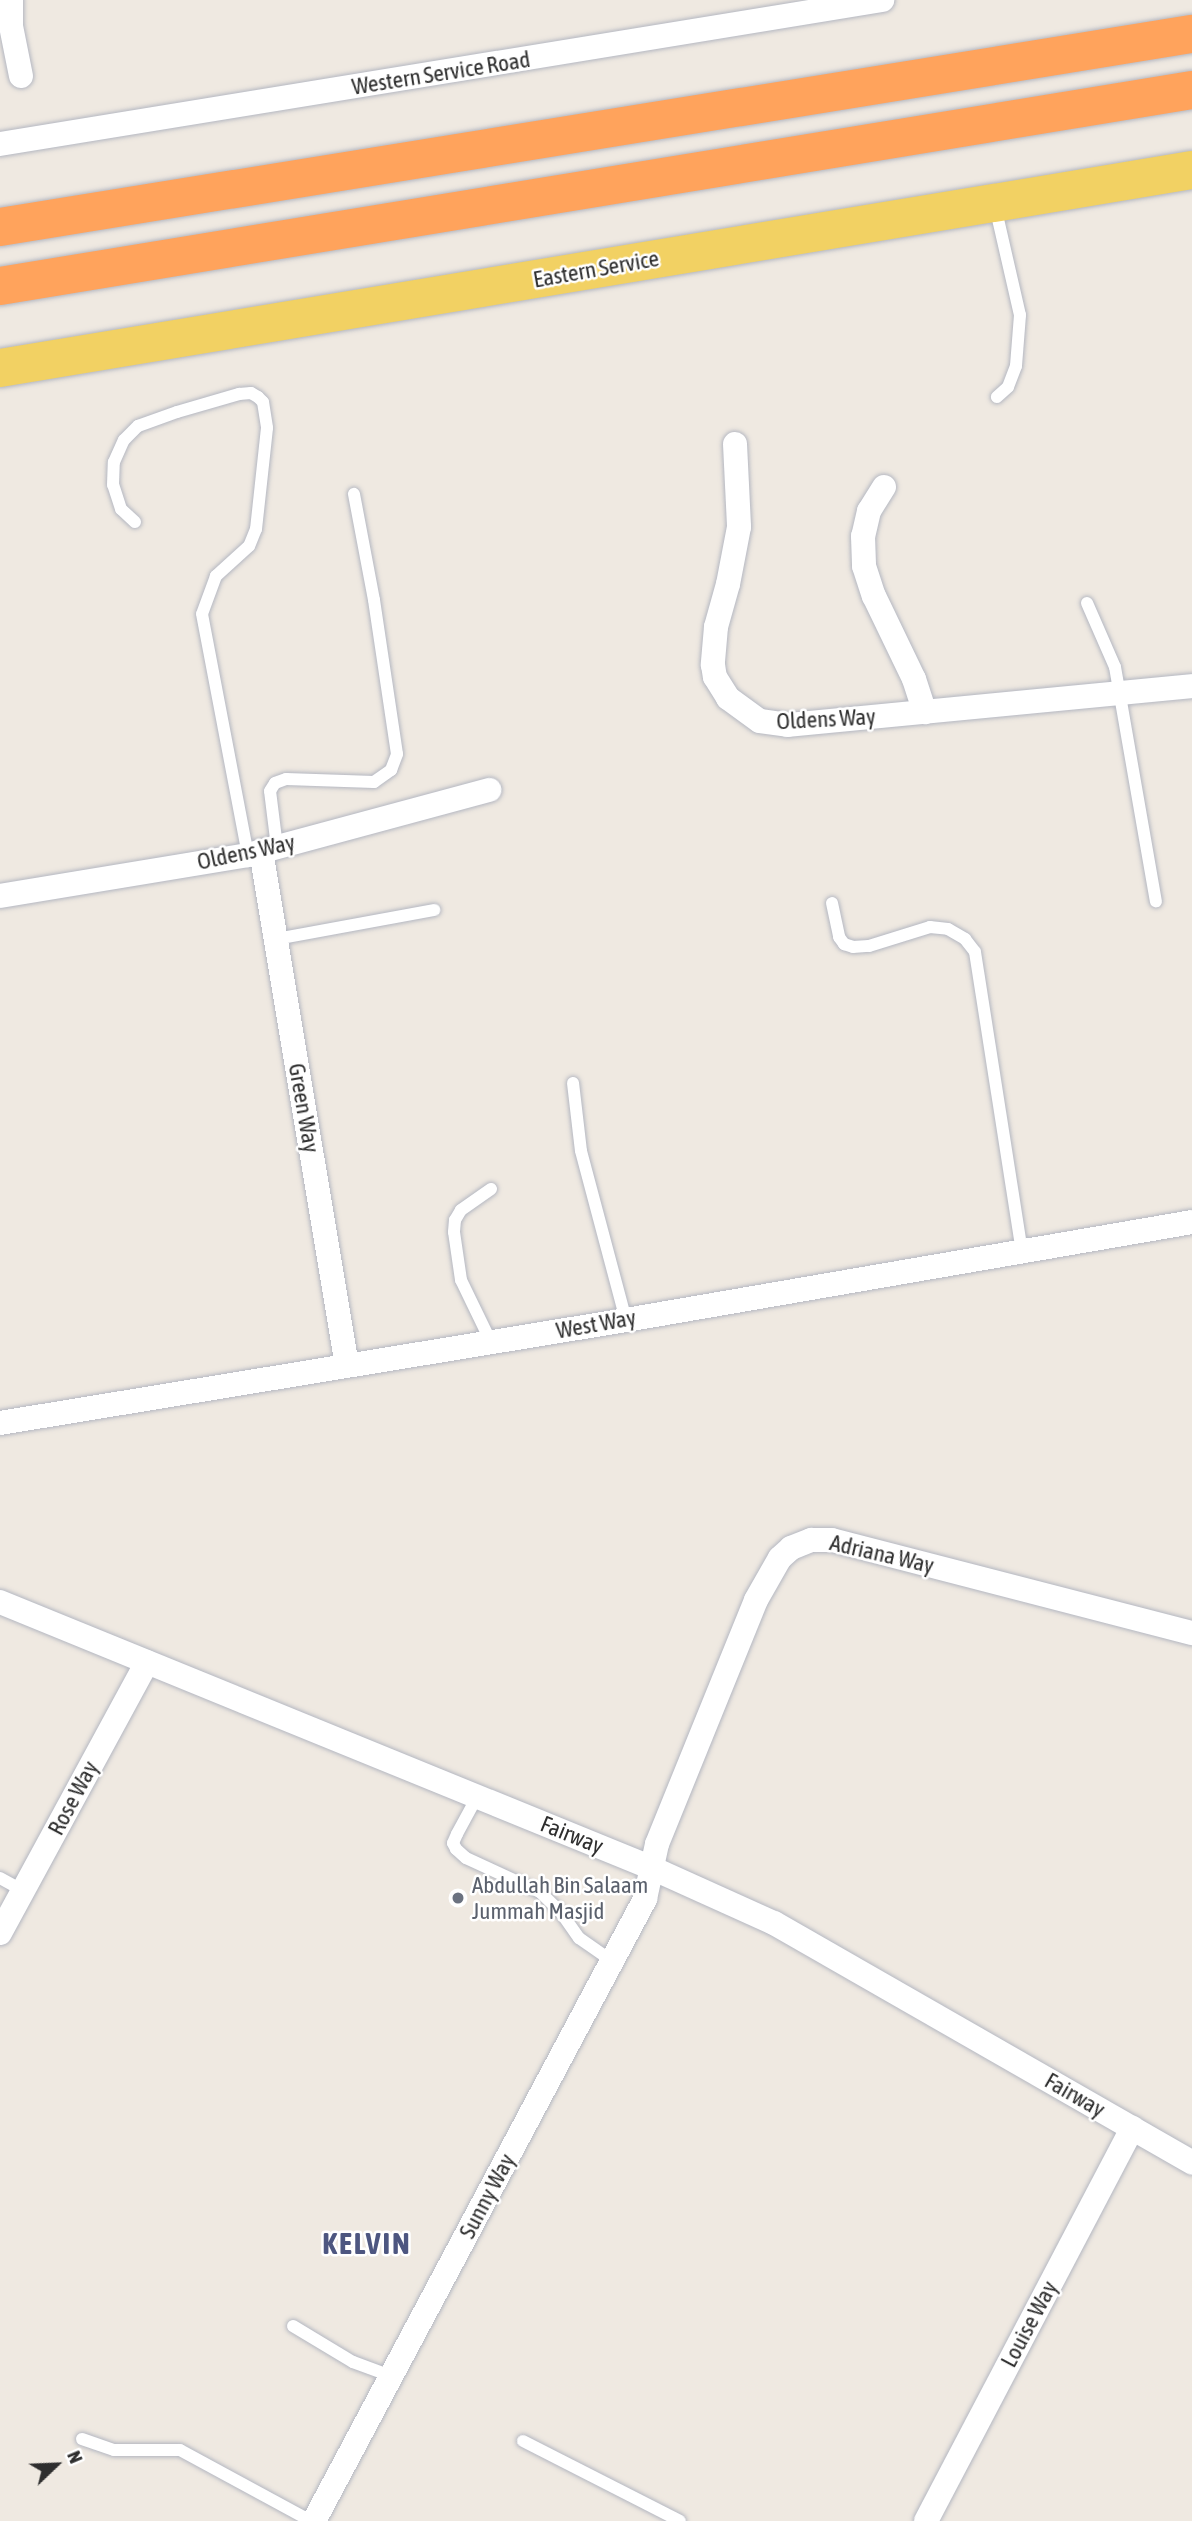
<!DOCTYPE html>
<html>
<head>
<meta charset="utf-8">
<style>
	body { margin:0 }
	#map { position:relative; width:1192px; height:2521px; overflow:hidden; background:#efe9e1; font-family:"Asap Condensed",sans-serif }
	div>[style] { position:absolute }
	.roads { filter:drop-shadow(0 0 2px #b4b7c1) drop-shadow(0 0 2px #b4b7c1) }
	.service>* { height:12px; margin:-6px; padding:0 6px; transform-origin:6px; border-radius:6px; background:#fff }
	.minor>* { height:24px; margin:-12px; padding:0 12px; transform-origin:12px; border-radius:12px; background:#fff }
	.primary>* { height:38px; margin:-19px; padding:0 19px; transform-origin:19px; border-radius:19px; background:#f2d163 }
	.motorway>* { height:38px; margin:-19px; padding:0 19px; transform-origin:19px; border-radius:19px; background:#ffa35c }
	.dots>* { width:19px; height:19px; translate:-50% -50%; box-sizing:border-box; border:4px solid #fff; border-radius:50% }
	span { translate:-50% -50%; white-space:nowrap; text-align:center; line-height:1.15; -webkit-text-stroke:5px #fff; paint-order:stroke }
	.street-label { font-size:23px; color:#2e2e2e }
	.worship-label { font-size:23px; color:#5b616d }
	.left { translate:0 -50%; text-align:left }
	.district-label { font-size:30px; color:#4d5680; font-weight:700; letter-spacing:2px }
	.north { position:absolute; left:21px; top:2430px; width:70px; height:70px; -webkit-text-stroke:5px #fff; paint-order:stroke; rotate:67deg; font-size:19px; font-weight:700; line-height:28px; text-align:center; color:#2e2e2e }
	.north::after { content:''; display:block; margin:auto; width:24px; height:32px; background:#2e2e2e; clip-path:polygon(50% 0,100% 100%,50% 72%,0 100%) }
</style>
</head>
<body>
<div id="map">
	<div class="roads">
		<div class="service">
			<i style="left:995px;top:206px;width:112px;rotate:77.1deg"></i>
			<i style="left:1020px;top:315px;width:51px;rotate:94.5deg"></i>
			<i style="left:1016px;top:366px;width:22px;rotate:111deg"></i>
			<i style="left:1008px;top:387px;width:15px;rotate:138deg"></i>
			<i style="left:135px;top:522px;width:19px;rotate:-137deg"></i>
			<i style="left:121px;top:509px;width:25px;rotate:-108deg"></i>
			<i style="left:113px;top:485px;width:23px;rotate:-88deg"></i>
			<i style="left:114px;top:462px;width:24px;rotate:-66deg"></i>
			<i style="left:124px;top:440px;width:20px;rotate:-45deg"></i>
			<i style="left:138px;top:426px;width:41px;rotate:-19.7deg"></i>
			<i style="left:177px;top:412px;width:65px;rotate:-16.2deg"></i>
			<i style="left:239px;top:394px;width:12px;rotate:-5deg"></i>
			<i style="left:251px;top:393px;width:8px;rotate:30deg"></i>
			<i style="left:258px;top:397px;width:7px;rotate:45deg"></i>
			<i style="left:263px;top:402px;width:26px;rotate:81deg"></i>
			<i style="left:267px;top:428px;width:102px;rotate:96.2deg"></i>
			<i style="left:256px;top:529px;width:18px;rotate:112deg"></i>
			<i style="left:249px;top:546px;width:45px;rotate:137.7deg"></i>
			<i style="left:216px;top:576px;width:40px;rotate:110.2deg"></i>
			<i style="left:202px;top:614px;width:245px;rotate:79.2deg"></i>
			<i style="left:1087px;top:603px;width:70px;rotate:66.4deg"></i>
			<i style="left:1115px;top:667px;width:238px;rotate:80.1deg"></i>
			<i style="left:277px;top:847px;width:56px;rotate:-97.1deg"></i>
			<i style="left:270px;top:791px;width:9px;rotate:-58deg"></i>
			<i style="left:275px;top:783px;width:12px;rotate:-20deg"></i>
			<i style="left:286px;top:779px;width:88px;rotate:2deg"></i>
			<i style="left:374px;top:782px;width:21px;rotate:-35deg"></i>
			<i style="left:391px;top:770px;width:17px;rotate:-69deg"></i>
			<i style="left:397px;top:754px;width:156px;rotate:-98.5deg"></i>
			<i style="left:374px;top:600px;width:108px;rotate:-100.7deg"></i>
			<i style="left:832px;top:903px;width:35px;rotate:78deg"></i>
			<i style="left:839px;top:937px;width:9px;rotate:54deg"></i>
			<i style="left:844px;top:944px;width:9px;rotate:18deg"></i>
			<i style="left:853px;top:947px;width:16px;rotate:-4deg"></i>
			<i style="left:869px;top:946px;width:64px;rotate:-17.3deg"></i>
			<i style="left:930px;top:927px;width:18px;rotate:6deg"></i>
			<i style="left:948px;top:929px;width:20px;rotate:30deg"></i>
			<i style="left:965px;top:939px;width:16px;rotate:52deg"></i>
			<i style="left:975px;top:952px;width:303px;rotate:81.1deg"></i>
			<i style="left:276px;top:939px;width:161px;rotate:-10.4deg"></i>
			<i style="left:573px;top:1083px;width:68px;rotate:83.3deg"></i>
			<i style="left:581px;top:1151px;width:175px;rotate:75.1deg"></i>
			<i style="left:491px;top:1189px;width:37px;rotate:145deg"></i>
			<i style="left:461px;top:1210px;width:12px;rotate:121deg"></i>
			<i style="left:455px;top:1220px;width:12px;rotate:95deg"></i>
			<i style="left:454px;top:1232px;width:49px;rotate:81.7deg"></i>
			<i style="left:461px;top:1280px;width:69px;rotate:64.2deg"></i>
			<i style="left:477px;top:1797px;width:42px;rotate:118.4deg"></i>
			<i style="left:457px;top:1834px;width:10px;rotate:114deg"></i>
			<i style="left:453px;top:1843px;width:7px;rotate:63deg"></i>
			<i style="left:456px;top:1849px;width:13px;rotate:42deg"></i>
			<i style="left:466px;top:1858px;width:81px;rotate:24.7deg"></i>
			<i style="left:540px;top:1892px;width:28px;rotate:44deg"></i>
			<i style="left:560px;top:1911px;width:33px;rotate:55deg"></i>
			<i style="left:579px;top:1938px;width:40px;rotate:34.9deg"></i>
			<i style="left:0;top:1878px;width:26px;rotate:29deg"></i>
			<i style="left:293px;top:2326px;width:70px;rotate:31deg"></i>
			<i style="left:353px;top:2362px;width:40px;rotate:20.2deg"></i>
			<i style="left:82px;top:2439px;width:34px;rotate:19deg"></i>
			<i style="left:114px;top:2450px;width:66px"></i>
			<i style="left:180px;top:2450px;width:149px;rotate:28.5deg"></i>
			<i style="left:523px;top:2441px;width:176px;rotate:27deg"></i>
		</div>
		<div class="minor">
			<i style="left:11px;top:0;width:26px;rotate:90deg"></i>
			<i style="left:11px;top:26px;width:51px;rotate:78.7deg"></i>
			<i style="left:0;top:144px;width:894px;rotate:-9.27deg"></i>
			<i style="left:735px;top:444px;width:83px;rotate:87.2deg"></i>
			<i style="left:739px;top:527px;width:58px;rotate:100.9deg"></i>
			<i style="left:728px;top:584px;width:45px;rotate:105.6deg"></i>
			<i style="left:716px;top:627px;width:38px;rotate:95deg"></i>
			<i style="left:713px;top:665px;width:12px;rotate:81deg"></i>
			<i style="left:715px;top:677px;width:25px;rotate:58deg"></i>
			<i style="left:728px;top:698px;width:39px;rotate:36deg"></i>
			<i style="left:760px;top:721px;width:28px;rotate:8deg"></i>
			<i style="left:788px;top:725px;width:406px;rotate:-5.5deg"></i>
			<i style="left:884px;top:487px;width:28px;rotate:122deg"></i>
			<i style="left:869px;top:511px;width:26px;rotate:103deg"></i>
			<i style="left:863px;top:536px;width:30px;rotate:88deg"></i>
			<i style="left:864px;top:566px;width:32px;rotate:72deg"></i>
			<i style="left:874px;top:596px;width:92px;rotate:64.3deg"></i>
			<i style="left:914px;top:679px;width:35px;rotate:72deg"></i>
			<i style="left:261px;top:851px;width:522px;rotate:80.52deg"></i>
			<i style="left:0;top:896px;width:251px;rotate:-9.4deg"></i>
			<i style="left:248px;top:855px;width:250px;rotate:-15.1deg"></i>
			<i style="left:0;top:1423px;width:634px;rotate:-9.34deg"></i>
			<i style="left:626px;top:1320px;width:574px;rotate:-9.82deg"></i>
			<i style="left:0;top:1602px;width:704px;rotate:22.19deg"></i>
			<i style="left:652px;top:1868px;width:134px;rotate:24.3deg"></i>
			<i style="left:774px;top:1923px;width:482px;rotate:29.8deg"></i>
			<i style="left:0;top:1933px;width:308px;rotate:-61.5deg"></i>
			<i style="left:314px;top:2521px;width:705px;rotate:-61.98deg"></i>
			<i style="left:645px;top:1899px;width:56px;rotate:-77.7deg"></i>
			<i style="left:657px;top:1844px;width:263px;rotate:-67.9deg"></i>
			<i style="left:756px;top:1600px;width:48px;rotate:-60.3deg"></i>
			<i style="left:780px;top:1558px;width:15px;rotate:-42deg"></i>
			<i style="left:791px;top:1548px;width:22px;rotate:-22deg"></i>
			<i style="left:811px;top:1540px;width:21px"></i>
			<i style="left:832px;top:1540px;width:372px;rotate:14.5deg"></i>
			<i style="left:926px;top:2521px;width:444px;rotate:-62.3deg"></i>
		</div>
		<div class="primary">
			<i style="left:0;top:368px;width:1208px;rotate:-9.43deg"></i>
		</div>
		<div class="motorway">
			<i style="left:0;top:227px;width:1208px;rotate:-9.2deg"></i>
			<i style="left:0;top:286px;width:1208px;rotate:-9.34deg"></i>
		</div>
	</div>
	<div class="dots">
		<i style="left:458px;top:1898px;background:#6b7280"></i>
	</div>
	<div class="street-label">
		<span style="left:441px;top:73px;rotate:-9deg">Western Service Road</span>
		<span style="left:596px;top:269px;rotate:-10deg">Eastern Service</span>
		<span style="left:826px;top:719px;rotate:-3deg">Oldens Way</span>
		<span style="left:246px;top:852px;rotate:-12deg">Oldens Way</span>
		<span style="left:304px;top:1108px;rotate:80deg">Green Way</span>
		<span style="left:596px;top:1324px;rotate:-10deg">West Way</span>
		<span style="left:882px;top:1554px;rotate:13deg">Adriana Way</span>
		<span style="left:73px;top:1798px;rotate:-62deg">Rose Way</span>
		<span style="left:572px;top:1835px;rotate:22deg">Fairway</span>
		<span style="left:1075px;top:2095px;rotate:30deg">Fairway</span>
		<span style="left:487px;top:2196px;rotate:-62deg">Sunny Way</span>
		<span style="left:1029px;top:2324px;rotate:-62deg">Louise Way</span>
	</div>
	<div class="worship-label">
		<span class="left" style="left:472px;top:1898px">Abdullah Bin Salaam<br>Jummah Masjid</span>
	</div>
	<div class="district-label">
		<span style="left:367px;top:2243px">KELVIN</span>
	</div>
	<div class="north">N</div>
</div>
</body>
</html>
